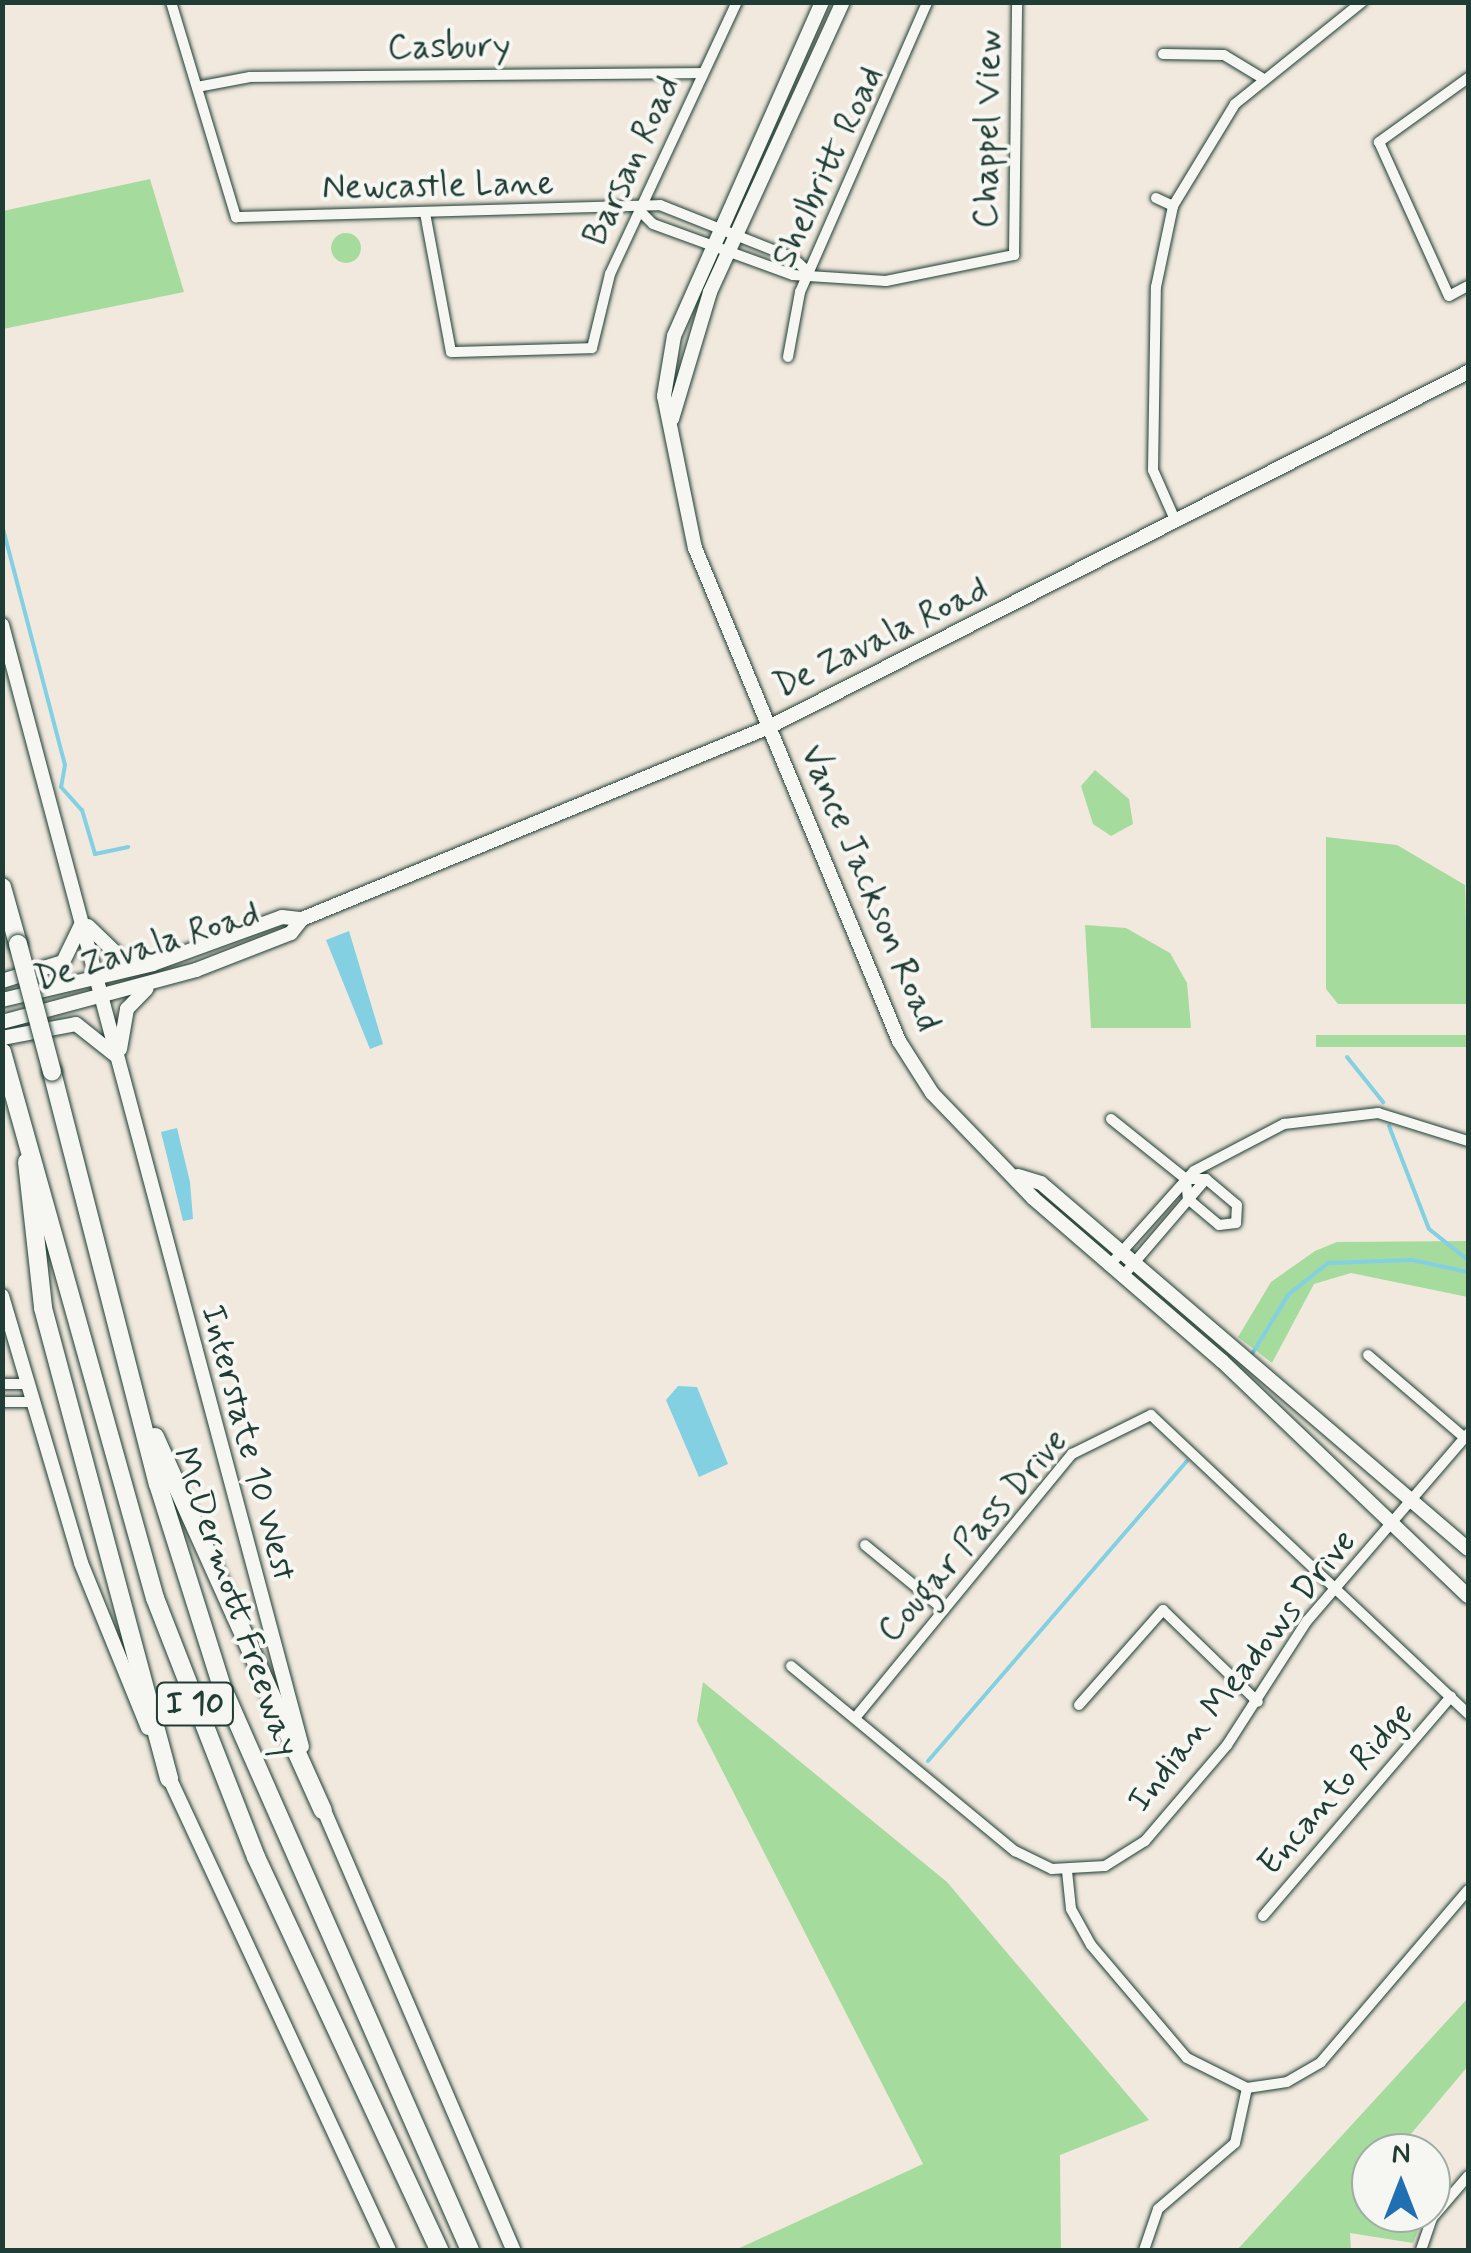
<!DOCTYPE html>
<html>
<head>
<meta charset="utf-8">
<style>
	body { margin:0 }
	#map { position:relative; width:1471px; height:2253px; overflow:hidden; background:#f1e9de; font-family:Mynerve,sans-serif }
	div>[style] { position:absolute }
	.green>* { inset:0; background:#a6db9e; transform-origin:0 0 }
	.round { border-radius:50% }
	.water>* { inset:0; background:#83d0e2 }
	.stream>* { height:4px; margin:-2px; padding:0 2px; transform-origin:2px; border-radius:2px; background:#83d0e2 }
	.roads { filter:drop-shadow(0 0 2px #1f3d34) drop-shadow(0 0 2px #1f3d34) }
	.street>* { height:10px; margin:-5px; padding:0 5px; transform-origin:5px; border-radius:5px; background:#f6f6f2 }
	.secondary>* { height:14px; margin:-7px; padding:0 7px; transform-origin:7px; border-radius:7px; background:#f6f6f2 }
	.highway>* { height:18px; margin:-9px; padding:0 9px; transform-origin:9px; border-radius:9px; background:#f6f6f2 }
	.bridges { filter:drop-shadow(0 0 2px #1f3d34) drop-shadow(0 0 2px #1f3d34) }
	.highway-bridge>* { height:18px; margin:-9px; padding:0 9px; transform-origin:9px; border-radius:9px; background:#f6f6f2 }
	span { translate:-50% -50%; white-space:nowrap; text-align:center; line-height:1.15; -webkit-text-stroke:8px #f6f6f2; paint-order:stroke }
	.shield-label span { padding:2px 8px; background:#f6f6f2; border:2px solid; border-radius:8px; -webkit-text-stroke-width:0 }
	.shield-label { font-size:32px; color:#1f3d34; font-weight:700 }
	.street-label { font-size:35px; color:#1f3d34 }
	.frame { position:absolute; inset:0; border:5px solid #1f3d34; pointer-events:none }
	.north { position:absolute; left:1351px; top:2133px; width:100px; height:100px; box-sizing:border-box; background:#f6f6f2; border:2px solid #a0aca6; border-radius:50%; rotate:0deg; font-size:28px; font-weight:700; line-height:40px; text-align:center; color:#1f3d34 }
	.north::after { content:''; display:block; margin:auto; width:35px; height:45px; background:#1f6fb2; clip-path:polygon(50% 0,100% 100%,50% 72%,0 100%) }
</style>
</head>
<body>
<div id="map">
	<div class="green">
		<i style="clip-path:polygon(150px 179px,184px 292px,3px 329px,3px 211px)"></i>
		<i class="round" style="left:331px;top:233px;width:30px;height:30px"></i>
		<i style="clip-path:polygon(1095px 770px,1129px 799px,1133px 824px,1111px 836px,1093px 824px,1081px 786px)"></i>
		<i style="clip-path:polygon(1326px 837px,1397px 845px,1465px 885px,1468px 1004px,1338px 1004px,1326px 989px)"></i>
		<i style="clip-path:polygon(1085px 925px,1126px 928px,1170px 953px,1187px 983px,1191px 1028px,1091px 1028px)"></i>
		<i style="left:1468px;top:1035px;width:12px;height:152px;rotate:90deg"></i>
		<i style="clip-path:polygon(1468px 1241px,1468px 1297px,1351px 1273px,1314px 1284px,1272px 1363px,1238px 1337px,1271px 1282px,1315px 1251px,1337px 1242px)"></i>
		<i style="clip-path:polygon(703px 1682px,947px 1882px,1149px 2120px,1060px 2155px,1061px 2250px,735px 2250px,923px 2164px,697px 1721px)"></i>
		<i style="clip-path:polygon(1468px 1998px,1468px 2066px,1395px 2153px,1371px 2153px,1371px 2213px,1425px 2213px,1413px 2243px,1350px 2233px,1351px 2250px,1237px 2250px)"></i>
	</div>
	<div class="water">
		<i style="clip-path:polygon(349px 931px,383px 1044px,370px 1049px,326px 940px)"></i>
		<i style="clip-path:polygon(177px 1128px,190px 1182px,193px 1219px,183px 1221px,161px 1132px)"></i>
		<i style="clip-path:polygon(678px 1386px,697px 1387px,728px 1464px,699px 1477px,666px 1400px)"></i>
	</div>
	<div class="stream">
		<i style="left:2px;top:525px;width:248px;rotate:75.3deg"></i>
		<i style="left:65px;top:765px;width:22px;rotate:100deg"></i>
		<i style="left:61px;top:787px;width:31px;rotate:48deg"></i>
		<i style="left:82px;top:810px;width:46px;rotate:73.5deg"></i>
		<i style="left:95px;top:854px;width:34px;rotate:-12deg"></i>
		<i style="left:1347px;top:1057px;width:58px;rotate:51.3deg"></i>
		<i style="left:1389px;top:1126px;width:110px;rotate:68.8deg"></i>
		<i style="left:1429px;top:1229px;width:50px;rotate:38.5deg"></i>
		<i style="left:1252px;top:1354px;width:69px;rotate:-58.6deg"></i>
		<i style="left:1288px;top:1295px;width:51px;rotate:-38.7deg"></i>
		<i style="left:1328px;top:1263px;width:84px;rotate:-2deg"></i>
		<i style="left:1412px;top:1260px;width:57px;rotate:12.1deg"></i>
		<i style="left:928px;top:1761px;width:396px;rotate:-49.2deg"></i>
	</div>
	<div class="roads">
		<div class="street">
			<i style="left:171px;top:2px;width:225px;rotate:73.2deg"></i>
			<i style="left:236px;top:217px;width:424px;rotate:-1.6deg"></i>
			<i style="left:660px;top:205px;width:143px;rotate:21.7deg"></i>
			<i style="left:793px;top:258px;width:22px;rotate:43deg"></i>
			<i style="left:1163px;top:54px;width:61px;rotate:0.9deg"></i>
			<i style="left:1224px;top:55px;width:44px;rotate:31.2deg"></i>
			<i style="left:1468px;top:78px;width:110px;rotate:144.3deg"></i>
			<i style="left:1379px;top:142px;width:169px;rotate:65.6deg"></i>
			<i style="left:1449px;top:296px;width:21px;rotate:-28deg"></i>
			<i style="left:197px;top:87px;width:54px;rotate:-10.7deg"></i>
			<i style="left:250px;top:77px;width:453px;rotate:-0.5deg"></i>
			<i style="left:1156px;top:198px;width:19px;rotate:25deg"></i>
			<i style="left:640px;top:211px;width:18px;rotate:45deg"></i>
			<i style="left:653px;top:224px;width:149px;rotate:20deg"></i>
			<i style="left:793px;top:275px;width:93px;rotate:3.7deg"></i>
			<i style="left:886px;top:281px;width:131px;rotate:-11.5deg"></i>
			<i style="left:1014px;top:255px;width:253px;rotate:-89.3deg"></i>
			<i style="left:425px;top:213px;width:141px;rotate:79.4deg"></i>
			<i style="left:451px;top:352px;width:141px;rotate:-1.6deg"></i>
			<i style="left:592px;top:348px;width:76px;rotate:-76.3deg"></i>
			<i style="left:610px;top:274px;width:300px;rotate:-65deg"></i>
			<i style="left:788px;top:357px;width:66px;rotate:-79.5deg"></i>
			<i style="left:800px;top:292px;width:317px;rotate:-66.3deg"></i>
			<i style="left:1176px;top:522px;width:57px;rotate:-113.9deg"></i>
			<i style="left:1153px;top:470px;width:183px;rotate:-89.1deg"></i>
			<i style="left:1156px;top:287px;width:83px;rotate:-78.1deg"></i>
			<i style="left:1173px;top:206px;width:119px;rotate:-58.7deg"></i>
			<i style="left:1235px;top:104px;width:163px;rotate:-38.8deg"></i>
			<i style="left:1111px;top:1119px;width:96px;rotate:38.7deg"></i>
			<i style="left:1186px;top:1179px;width:20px"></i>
			<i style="left:1206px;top:1179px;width:40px;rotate:40deg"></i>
			<i style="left:1237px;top:1205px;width:18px;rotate:93deg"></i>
			<i style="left:1236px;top:1223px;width:17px;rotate:173deg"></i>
			<i style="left:1219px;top:1225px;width:40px;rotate:-140deg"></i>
			<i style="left:1188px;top:1199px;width:20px;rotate:-96deg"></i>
			<i style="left:1109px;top:1266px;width:127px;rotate:-48.2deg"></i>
			<i style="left:1194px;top:1171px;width:102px;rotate:-27.6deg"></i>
			<i style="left:1284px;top:1124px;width:95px;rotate:-6.7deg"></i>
			<i style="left:1378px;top:1113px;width:94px;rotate:17.3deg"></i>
			<i style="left:1122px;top:1277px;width:129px;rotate:-49.4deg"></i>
			<i style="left:1368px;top:1355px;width:128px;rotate:40.6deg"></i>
			<i style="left:2px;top:1384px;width:26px"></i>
			<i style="left:2px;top:1402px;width:31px"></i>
			<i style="left:865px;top:1545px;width:102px;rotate:39.4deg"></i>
			<i style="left:791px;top:1666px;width:291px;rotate:39.6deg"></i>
			<i style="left:1015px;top:1851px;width:41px;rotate:25.9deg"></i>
			<i style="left:1052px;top:1869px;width:53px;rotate:-3.2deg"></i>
			<i style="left:1105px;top:1866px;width:47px;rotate:-32deg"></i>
			<i style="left:1145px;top:1841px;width:126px;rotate:-49.5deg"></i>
			<i style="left:1227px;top:1745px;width:148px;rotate:-57.2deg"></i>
			<i style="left:1307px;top:1621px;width:247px;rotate:-49.3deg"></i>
			<i style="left:1079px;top:1705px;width:127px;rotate:-48.5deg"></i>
			<i style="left:1163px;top:1610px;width:132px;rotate:44.1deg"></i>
			<i style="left:855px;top:1718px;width:342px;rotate:-50.6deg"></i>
			<i style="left:1072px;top:1454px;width:88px;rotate:-26.3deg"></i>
			<i style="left:1151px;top:1415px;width:436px;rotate:43.3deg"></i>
			<i style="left:1067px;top:1871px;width:38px;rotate:84deg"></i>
			<i style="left:1071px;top:1909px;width:41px;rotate:60.9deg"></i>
			<i style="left:1091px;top:1945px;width:148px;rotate:49.7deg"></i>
			<i style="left:1187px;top:2058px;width:67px;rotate:26.6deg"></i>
			<i style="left:1247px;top:2088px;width:40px;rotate:-8.5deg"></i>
			<i style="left:1287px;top:2082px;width:39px;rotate:-30deg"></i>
			<i style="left:1321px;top:2062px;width:226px;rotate:-49.5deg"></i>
			<i style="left:1263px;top:1916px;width:289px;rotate:-49.4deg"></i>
			<i style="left:1144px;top:2250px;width:43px;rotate:-71.1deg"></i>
			<i style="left:1158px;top:2209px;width:101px;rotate:-40.6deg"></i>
			<i style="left:1235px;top:2143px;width:56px;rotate:-77.7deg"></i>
			<i style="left:1421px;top:2250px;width:34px;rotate:-71deg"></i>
			<i style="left:1432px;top:2218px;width:55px;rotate:-49.4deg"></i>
		</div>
		<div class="secondary">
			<i style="left:822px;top:2px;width:365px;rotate:113.9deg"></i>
			<i style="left:674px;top:336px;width:61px;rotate:99.5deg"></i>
			<i style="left:664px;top:396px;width:155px;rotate:78.5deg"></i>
			<i style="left:695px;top:548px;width:534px;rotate:67.52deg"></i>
			<i style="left:899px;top:1041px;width:62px;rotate:57.6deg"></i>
			<i style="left:932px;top:1093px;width:146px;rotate:46.1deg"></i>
			<i style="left:1033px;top:1198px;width:250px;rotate:40.8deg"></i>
			<i style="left:1222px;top:1361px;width:340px;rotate:43.7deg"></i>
			<i style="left:672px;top:419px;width:133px;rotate:-73.3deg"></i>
			<i style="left:710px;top:292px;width:319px;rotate:-65.4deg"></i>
			<i style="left:2px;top:625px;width:1161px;rotate:75.03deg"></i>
			<i style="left:88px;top:926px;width:45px;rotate:44.1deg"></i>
			<i style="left:120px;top:957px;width:28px;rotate:15deg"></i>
			<i style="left:2px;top:981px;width:64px;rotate:-17.3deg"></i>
			<i style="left:63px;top:962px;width:41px;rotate:-64.1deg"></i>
			<i style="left:2px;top:1000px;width:155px;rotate:-13.4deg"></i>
			<i style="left:153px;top:964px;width:137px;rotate:-20deg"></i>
			<i style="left:282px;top:917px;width:20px;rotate:6deg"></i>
			<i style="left:302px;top:919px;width:505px;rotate:-22.35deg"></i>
			<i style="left:769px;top:727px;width:784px;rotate:-26.92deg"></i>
			<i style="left:2px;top:1022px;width:201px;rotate:-15deg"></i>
			<i style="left:196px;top:970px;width:102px;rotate:-21.3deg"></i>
			<i style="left:291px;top:933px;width:18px;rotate:-52deg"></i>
			<i style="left:2px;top:1038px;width:75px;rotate:-10.7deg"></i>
			<i style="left:76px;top:1024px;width:50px;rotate:38.5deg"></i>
			<i style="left:120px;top:1049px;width:41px;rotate:-80.1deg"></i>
			<i style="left:127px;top:1009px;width:28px;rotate:-46deg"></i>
			<i style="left:1018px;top:1176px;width:24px;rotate:17deg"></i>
			<i style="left:1041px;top:1183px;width:562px;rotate:40.6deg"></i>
			<i style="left:2px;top:1296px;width:278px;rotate:73.5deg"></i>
			<i style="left:81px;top:1563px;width:178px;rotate:67.9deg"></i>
			<i style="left:166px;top:1771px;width:528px;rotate:65.04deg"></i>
			<i style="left:320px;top:1801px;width:489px;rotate:66.7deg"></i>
		</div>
		<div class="highway">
			<i style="left:2px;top:887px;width:59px;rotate:74.3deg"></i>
			<i style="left:2px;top:1052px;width:567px;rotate:74.35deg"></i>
			<i style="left:155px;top:1598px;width:278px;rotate:68.7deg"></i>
			<i style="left:256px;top:1857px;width:434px;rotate:65deg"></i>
			<i style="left:52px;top:1072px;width:425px;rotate:75.6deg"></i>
			<i style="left:158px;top:1484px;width:213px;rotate:72.5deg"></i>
			<i style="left:222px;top:1687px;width:615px;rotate:66.23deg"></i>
			<i style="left:27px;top:1162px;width:147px;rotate:83.7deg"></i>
			<i style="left:43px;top:1308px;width:487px;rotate:75deg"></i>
			<i style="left:155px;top:1437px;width:409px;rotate:65.8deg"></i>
		</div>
	</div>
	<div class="bridges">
		<div class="highway-bridge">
			<i style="left:18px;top:944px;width:132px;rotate:75.1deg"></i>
		</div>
	</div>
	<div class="shield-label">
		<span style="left:195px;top:1704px">I 10</span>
	</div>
	<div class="street-label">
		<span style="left:449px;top:47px;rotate:-1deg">Casbury</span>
		<span style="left:988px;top:129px;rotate:-89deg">Chappel View</span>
		<span style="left:632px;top:161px;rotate:-65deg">Barsan Road</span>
		<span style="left:828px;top:167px;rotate:-65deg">Shelbritt Road</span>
		<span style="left:438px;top:186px;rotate:-1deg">Newcastle Lane</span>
		<span style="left:881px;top:638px;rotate:-26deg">De Zavala Road</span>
		<span style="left:870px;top:888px;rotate:67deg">Vance Jackson Road</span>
		<span style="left:147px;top:947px;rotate:-17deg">De Zavala Road</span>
		<span style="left:248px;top:1443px;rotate:75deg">Interstate 10 West</span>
		<span style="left:973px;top:1536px;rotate:-49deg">Cougar Pass Drive</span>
		<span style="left:235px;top:1602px;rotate:71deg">McDermott Freeway</span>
		<span style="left:1242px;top:1671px;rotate:-52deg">Indian Meadows Drive</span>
		<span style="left:1336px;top:1789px;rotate:-49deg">Encanto Ridge</span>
	</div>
	<div class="frame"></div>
	<div class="north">N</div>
</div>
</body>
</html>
